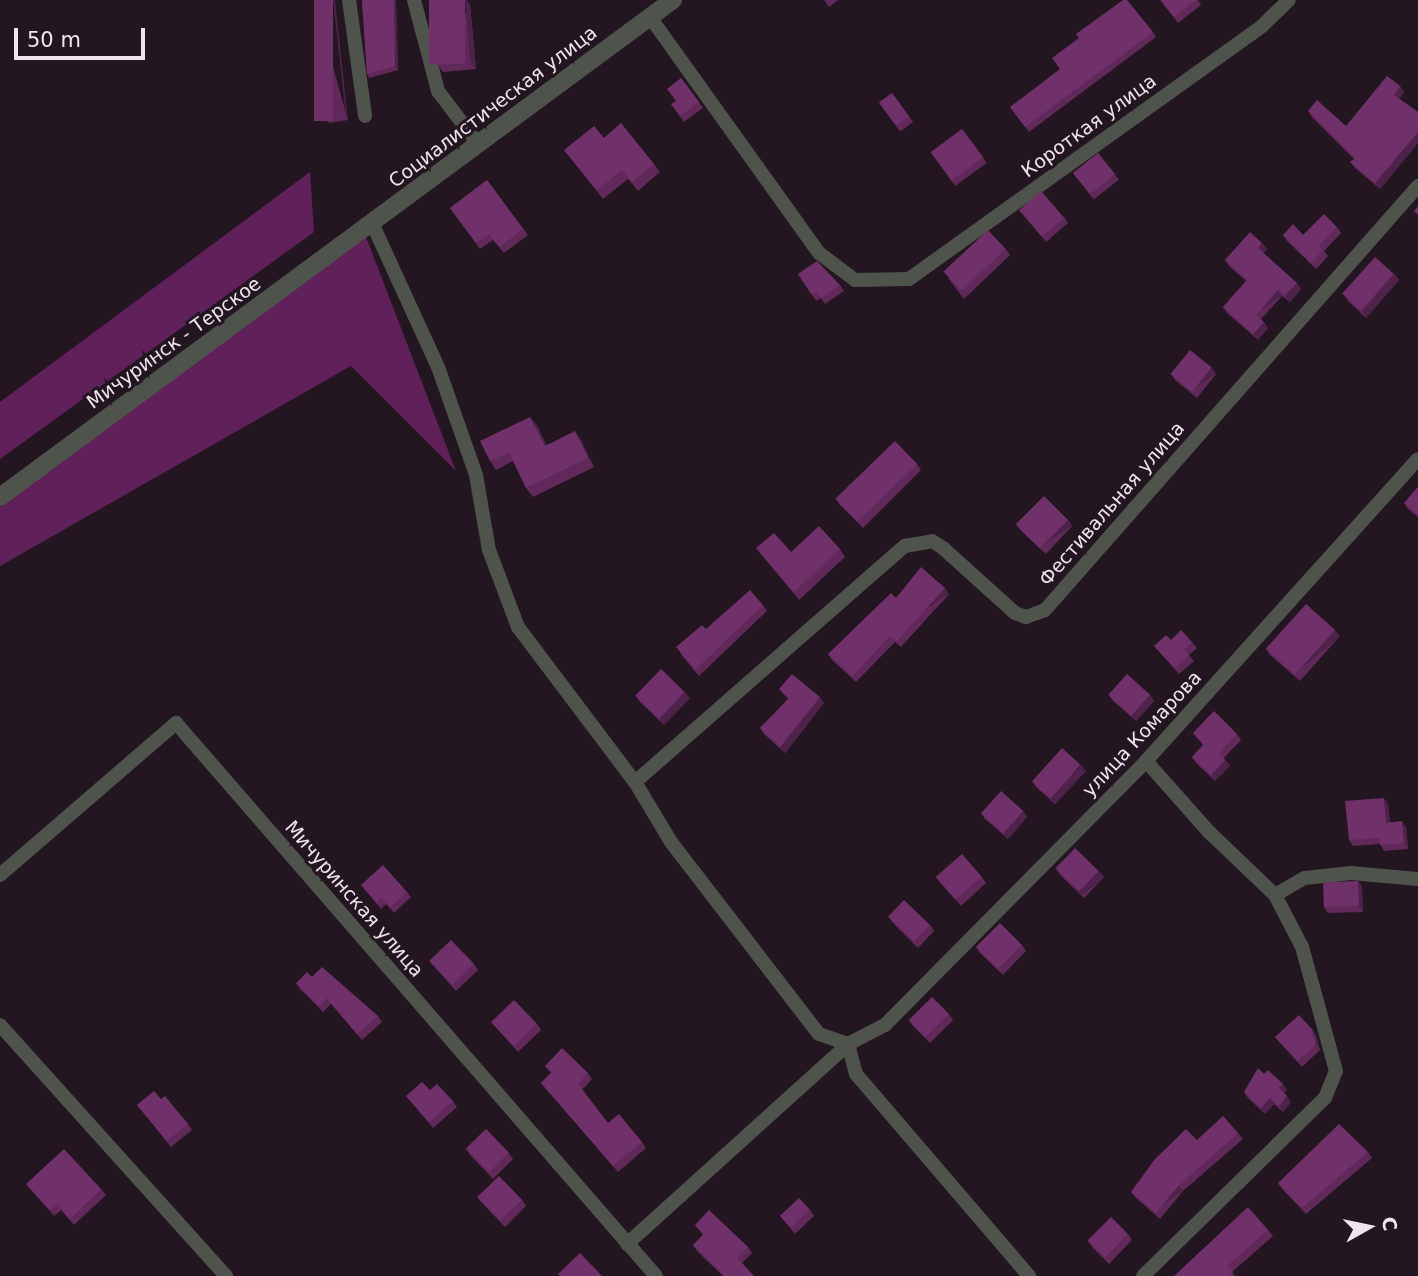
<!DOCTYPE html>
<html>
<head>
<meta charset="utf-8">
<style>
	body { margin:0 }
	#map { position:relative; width:1418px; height:1276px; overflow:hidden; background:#231621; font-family:"DejaVu Sans",sans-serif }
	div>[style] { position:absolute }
	.forest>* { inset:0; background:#60215a }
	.minor>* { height:14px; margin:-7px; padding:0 7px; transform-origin:7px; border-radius:7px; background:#4e534c }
	.tertiary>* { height:18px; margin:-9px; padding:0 9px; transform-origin:9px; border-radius:9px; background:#4e534c }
	.wall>* { inset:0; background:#60295a; transform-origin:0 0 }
	.shaded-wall>* { inset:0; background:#4e224a; transform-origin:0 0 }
	.building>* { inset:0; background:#703069; transform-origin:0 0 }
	span { translate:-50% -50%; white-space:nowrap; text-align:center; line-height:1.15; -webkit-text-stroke:6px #231621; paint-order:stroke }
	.street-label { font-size:19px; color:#efe5ed }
	.north { position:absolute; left:1334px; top:1192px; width:70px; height:70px; -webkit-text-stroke:5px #231621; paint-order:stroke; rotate:81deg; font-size:19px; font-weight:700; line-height:28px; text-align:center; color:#efe5ed }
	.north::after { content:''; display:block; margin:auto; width:24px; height:32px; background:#efe5ed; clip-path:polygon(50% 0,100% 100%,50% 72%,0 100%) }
	.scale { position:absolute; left:14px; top:28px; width:131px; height:32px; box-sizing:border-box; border:4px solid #efe5ed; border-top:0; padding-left:9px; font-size:21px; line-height:24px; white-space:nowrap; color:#efe5ed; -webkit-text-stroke:5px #231621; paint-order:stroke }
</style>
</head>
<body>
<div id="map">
	<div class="forest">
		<i style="clip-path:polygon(310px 172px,314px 232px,0 459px,0 402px)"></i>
		<i style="clip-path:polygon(366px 237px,456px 471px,351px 366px,0 566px,0 507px)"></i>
	</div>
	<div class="minor">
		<i style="left:349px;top:0;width:117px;rotate:82.1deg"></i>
		<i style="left:414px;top:0;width:94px;rotate:75.2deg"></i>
		<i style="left:438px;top:91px;width:68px;rotate:52.8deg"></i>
		<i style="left:650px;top:17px;width:290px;rotate:54.4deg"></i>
		<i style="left:819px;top:253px;width:45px;rotate:36.9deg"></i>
		<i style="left:855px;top:280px;width:54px;rotate:-1.1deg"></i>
		<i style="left:909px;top:279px;width:434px;rotate:-35.6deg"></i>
		<i style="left:1262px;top:26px;width:37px;rotate:-44deg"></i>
		<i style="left:372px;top:223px;width:158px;rotate:65.4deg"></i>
		<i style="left:438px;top:367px;width:114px;rotate:70.6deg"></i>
		<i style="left:476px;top:475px;width:76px;rotate:80.2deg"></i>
		<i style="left:489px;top:550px;width:82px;rotate:69.4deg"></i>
		<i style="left:518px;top:627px;width:194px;rotate:53deg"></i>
		<i style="left:635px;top:782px;width:70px;rotate:59deg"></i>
		<i style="left:671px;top:842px;width:242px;rotate:52.4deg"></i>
		<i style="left:819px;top:1034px;width:31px;rotate:19deg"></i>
		<i style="left:848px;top:1044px;width:42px;rotate:-27.2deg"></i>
		<i style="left:885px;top:1025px;width:371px;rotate:-45.3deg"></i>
		<i style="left:1146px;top:761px;width:406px;rotate:-48deg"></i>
		<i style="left:635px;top:782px;width:359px;rotate:-41.2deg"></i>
		<i style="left:905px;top:546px;width:27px;rotate:-10deg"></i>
		<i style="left:932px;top:541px;width:13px;rotate:32deg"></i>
		<i style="left:943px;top:548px;width:97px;rotate:42.1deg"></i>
		<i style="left:1015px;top:613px;width:12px;rotate:20deg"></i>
		<i style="left:1026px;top:617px;width:20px;rotate:-20deg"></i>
		<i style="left:1045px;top:610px;width:565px;rotate:-48.66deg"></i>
		<i style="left:0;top:875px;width:233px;rotate:-40.8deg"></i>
		<i style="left:176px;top:723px;width:732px;rotate:49.04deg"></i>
		<i style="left:1275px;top:895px;width:34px;rotate:-30deg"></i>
		<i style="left:1305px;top:878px;width:46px;rotate:-6.2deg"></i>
		<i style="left:1351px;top:873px;width:67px;rotate:5.1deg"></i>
		<i style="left:0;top:1025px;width:338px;rotate:48deg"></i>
		<i style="left:627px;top:1244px;width:298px;rotate:-42.1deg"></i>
		<i style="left:848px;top:1044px;width:31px;rotate:75deg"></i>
		<i style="left:856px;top:1074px;width:266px;rotate:49.4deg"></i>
		<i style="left:1143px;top:1276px;width:255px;rotate:-44.4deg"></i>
		<i style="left:1325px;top:1098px;width:29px;rotate:-68deg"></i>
		<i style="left:1336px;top:1071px;width:129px;rotate:-105.3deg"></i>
		<i style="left:1302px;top:947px;width:59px;rotate:-117.4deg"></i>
		<i style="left:1275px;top:895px;width:91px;rotate:-136.3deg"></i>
		<i style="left:1209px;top:832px;width:95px;rotate:-131.6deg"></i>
	</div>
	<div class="tertiary">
		<i style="left:0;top:497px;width:837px;rotate:-36.45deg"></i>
	</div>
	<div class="wall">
		<i style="clip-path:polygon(314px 0,348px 120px,329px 123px,327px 120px)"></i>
		<i style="clip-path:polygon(362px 0,396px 0,398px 70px,369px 78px,367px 74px)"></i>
		<i style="clip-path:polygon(824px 0,838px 0,829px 7px)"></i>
		<i style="clip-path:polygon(1160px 0,1198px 0,1201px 5px,1178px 23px)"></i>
		<i style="clip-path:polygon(470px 5px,476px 69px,443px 72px,437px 64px)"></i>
		<i style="clip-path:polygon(1153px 32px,1156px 37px,1029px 132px,1010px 107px)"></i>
		<i style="clip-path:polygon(681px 78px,703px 108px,684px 122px,671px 104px,676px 101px)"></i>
		<i style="clip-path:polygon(1400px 86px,1404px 92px,1399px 99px,1418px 112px,1418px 143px,1380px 189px,1355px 168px,1350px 162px,1354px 159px,1312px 117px,1308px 111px,1346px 126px)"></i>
		<i style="left:892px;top:93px;width:36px;height:16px;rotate:54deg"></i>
		<i style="left:962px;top:129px;width:42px;height:39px;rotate:54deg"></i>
		<i style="clip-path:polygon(604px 138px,654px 164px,660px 172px,638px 191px,628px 179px,603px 199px,564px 150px)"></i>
		<i style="left:1098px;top:153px;width:34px;height:32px;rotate:52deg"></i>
		<i style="clip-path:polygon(487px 180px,528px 235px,504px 253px,493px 240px,480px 249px,450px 208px)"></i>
		<i style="clip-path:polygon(1019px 210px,1064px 217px,1068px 223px,1046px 242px)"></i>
		<i style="clip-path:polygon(1337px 227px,1341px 233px,1324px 251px,1328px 256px,1316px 269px,1287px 241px,1283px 235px,1303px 235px)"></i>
		<i style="clip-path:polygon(1262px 243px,1267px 249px,1263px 253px,1301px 289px,1290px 302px,1282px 296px,1261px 319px,1268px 328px,1258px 340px,1227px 313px,1223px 307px,1246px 281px,1229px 266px,1225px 260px)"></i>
		<i style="clip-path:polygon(1006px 249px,1010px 255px,964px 299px,948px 278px)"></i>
		<i style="clip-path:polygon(798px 274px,840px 285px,844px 291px,825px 304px,821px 298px,816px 301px)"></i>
		<i style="clip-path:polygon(1394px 274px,1399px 280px,1366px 318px,1348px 301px,1344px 295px)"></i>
		<i style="clip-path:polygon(1171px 374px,1216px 374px,1197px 398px,1175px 380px)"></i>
		<i style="clip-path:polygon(537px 425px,546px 445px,581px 440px,594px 467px,533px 497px,526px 488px,513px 461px,496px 470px,490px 461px)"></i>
		<i style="clip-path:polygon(917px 464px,921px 470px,863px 528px,840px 505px,836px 499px)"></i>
		<i style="clip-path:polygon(1418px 487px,1418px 517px,1408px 509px,1404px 503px)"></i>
		<i style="clip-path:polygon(1068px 520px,1072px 526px,1046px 554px,1021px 531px,1017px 525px)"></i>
		<i style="clip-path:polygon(756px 548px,791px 552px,840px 549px,845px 557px,799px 600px)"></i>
		<i style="clip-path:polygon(945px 588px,949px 594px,901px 647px,895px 642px,856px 682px,832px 660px,828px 654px,896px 598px)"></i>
		<i style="clip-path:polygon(763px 605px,767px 611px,699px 676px,680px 653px,706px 629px)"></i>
		<i style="clip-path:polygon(1340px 636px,1300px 681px,1270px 655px,1266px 649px)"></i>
		<i style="clip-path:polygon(1171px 640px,1192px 642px,1197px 648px,1189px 655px,1194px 661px,1179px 674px,1154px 646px)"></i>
		<i style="clip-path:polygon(779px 689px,824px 703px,785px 753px,764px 734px,760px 728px,788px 699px)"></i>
		<i style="clip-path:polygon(1109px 695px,1150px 695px,1154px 701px,1136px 721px,1113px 701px)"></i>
		<i style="clip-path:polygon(636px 696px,690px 698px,664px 725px,640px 702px)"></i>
		<i style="clip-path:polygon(1193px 733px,1237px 734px,1241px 740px,1224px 758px,1230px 766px,1215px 781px,1196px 763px,1192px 757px,1203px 745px)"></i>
		<i style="clip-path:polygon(1086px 771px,1055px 804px,1036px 787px,1032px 781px)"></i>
		<i style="clip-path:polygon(1388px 804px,1390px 822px,1406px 827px,1408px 849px,1384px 851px,1380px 844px,1353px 846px,1349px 840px)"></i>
		<i style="clip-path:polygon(1023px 811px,1027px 817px,1008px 839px,985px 819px,981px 813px)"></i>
		<i style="clip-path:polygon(1056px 869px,1104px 877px,1084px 898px,1060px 875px)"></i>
		<i style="clip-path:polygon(936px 877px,982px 877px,986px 883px,961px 906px)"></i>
		<i style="clip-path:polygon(1358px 881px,1362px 887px,1363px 912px,1328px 913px,1324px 907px)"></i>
		<i style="clip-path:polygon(361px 885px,407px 892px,411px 897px,394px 913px,386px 904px,381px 909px)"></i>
		<i style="clip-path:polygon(888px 916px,930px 925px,934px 931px,918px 948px,892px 922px)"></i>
		<i style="clip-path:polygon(1022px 945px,1026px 951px,1003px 975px,980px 953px,976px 947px)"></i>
		<i style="clip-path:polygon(429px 961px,474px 964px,478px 970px,456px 991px)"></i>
		<i style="clip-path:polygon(312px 977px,378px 1016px,382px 1022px,362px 1040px,331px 1004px,323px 1012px,300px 989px,296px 983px)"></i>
		<i style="clip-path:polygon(949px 1014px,953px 1020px,930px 1043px,913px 1026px,909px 1020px)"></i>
		<i style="clip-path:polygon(491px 1022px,537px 1024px,541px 1030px,518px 1052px)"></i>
		<i style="clip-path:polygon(1316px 1035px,1320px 1050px,1302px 1067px,1280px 1043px,1275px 1037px)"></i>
		<i style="clip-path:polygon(545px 1066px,588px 1073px,592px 1079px,582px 1090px,608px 1123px,642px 1142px,646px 1148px,618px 1172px,541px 1083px,551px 1073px)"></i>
		<i style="clip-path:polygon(1264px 1074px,1287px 1090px,1284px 1093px,1291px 1102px,1283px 1112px,1274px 1104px,1265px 1114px,1248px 1098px,1244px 1092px)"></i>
		<i style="clip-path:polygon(430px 1090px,453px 1101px,457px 1107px,433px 1128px,406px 1096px)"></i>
		<i style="clip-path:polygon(161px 1099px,188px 1124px,192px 1130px,171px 1147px,137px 1105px)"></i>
		<i style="clip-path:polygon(1238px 1133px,1243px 1139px,1183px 1191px,1160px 1219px,1136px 1198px,1131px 1192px)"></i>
		<i style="clip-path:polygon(466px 1149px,509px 1153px,513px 1159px,493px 1179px,470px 1155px)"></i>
		<i style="clip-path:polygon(1368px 1152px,1372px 1158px,1306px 1214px,1282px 1189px,1278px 1183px)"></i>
		<i style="clip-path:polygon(26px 1184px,101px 1189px,106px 1195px,74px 1225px,61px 1210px,54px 1216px)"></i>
		<i style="clip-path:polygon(477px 1197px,522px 1200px,526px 1206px,505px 1227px,482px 1203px)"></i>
		<i style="clip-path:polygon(810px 1210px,814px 1216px,795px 1234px,780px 1216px)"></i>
		<i style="clip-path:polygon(695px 1225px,748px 1247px,752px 1253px,742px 1263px,754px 1276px,723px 1276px,697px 1251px,693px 1245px,703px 1235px)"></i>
		<i style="clip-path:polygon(1268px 1230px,1273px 1236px,1232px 1272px,1235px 1276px,1174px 1276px)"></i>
		<i style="clip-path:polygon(1128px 1234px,1132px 1240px,1109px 1264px,1092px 1247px,1088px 1241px)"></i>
	</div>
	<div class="shaded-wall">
		<i style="clip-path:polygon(333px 0,335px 0,348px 120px,346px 116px)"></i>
		<i style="clip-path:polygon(394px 0,396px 0,398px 70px,395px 66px)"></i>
		<i style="clip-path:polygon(465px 0,467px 0,470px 5px,476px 69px,470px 61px)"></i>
		<i style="clip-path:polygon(1400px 86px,1404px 92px,1398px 101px,1394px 95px)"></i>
		<i style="clip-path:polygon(1418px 132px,1418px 143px,1380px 189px,1375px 183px)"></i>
		<i style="clip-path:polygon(1262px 243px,1267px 249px,1262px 254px,1258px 248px)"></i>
		<i style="clip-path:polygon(1394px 274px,1399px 280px,1366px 318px,1362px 312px)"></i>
		<i style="clip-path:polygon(1297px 283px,1301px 289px,1290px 302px,1285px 296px)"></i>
		<i style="left:1278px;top:290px;width:7px;height:33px;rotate:56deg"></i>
		<i style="clip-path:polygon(1264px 322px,1268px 328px,1258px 340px,1253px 334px)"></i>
		<i style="left:1212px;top:368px;width:7px;height:31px;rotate:56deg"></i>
		<i style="clip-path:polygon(530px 417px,537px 425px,551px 455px,545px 446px)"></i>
		<i style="clip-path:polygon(575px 431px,581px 440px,594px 467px,588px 458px)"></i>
		<i style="left:1068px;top:520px;width:7px;height:38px;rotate:56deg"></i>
		<i style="left:945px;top:588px;width:7px;height:72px;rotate:56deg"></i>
		<i style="left:1335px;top:630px;width:8px;height:60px;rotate:50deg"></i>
		<i style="clip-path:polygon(685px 692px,690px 698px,664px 725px,660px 719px)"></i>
		<i style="clip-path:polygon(1150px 695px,1154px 701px,1136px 721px,1131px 715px)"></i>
		<i style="clip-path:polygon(820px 697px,824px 703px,785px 753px,780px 747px)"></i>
		<i style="clip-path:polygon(1225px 760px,1230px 766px,1215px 781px,1211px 775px)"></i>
		<i style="clip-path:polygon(1081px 765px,1086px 771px,1055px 804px,1051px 798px)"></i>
		<i style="clip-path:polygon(1384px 798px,1388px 804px,1390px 829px,1386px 823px)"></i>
		<i style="clip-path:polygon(1023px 811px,1027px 817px,1008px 839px,1003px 833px)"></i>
		<i style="clip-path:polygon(1402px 821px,1406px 827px,1408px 849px,1404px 843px)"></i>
		<i style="left:1099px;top:871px;width:8px;height:29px;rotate:50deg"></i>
		<i style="clip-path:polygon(1358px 881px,1362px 887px,1363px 912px,1359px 906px)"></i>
		<i style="clip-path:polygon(1312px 1029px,1316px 1035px,1320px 1050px,1316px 1044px)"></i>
		<i style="clip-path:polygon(1283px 1084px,1287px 1090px,1283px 1094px,1279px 1088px)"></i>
		<i style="clip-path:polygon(1287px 1096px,1291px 1102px,1283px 1112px,1279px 1106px)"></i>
		<i style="clip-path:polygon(1270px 1098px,1274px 1104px,1265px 1114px,1261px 1108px)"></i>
		<i style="left:1179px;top:1185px;width:7px;height:36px;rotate:56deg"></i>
	</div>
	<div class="building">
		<i style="left:314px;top:0;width:19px;height:121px"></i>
		<i style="clip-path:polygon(362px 0,394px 0,395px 66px,367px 74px)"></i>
		<i style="left:429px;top:0;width:36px;height:64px"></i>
		<i style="clip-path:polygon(1123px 0,1127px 0,1153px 32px,1025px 127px,1010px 107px,1060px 69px,1052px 58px,1079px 38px,1076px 34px)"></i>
		<i style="clip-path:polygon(1161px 0,1196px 0,1174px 17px)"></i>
		<i style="clip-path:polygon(1387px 76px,1400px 86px,1394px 95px,1418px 112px,1418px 132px,1375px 183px,1350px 162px,1355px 158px,1308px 111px,1317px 100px,1346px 126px)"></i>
		<i style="clip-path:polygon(681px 78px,699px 102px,680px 116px,671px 104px,676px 101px,667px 89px)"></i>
		<i style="left:892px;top:93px;width:29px;height:16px;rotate:54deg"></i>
		<i style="clip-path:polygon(621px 123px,654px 164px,632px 182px,622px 170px,597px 190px,564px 150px,594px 126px,604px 138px)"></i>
		<i style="left:962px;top:129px;width:35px;height:39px;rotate:53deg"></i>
		<i style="left:1098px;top:153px;width:27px;height:32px;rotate:51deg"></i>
		<i style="clip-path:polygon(487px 180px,523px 229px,500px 247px,489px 234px,476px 243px,450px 208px)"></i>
		<i style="left:1041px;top:191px;width:35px;height:29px;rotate:49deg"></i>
		<i style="clip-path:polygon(1418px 206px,1418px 215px,1414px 211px)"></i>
		<i style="clip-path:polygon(1324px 214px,1337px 227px,1319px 246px,1323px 250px,1311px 263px,1283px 235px,1293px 224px,1303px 235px)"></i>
		<i style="left:988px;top:230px;width:26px;height:61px;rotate:47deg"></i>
		<i style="clip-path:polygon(1250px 232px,1262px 243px,1258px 248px,1297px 283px,1285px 296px,1278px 290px,1256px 315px,1264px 322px,1253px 334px,1223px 307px,1247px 280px,1225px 260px)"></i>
		<i style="left:1375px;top:257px;width:25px;height:49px;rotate:42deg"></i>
		<i style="clip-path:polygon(817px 261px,840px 285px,821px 298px,817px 292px,812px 295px,798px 274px)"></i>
		<i style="left:1190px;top:350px;width:28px;height:31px;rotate:39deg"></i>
		<i style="clip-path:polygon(530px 417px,545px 446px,575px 431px,588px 458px,526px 488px,509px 452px,490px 461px,480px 441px)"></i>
		<i style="left:895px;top:441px;width:32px;height:83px;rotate:46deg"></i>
		<i style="clip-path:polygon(1418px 487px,1418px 515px,1404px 503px)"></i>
		<i style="left:1044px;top:496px;width:34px;height:40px;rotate:45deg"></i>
		<i style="clip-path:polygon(819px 526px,840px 549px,794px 592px,756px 548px,774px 533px,791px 552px)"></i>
		<i style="clip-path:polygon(921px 567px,945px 588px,897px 641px,890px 636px,852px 676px,828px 654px,891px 593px,896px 598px)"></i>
		<i style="clip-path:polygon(750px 590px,763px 605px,695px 670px,676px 647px,702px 625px,706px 629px)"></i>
		<i style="left:1306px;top:604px;width:39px;height:60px;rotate:42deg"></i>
		<i style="clip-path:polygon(1181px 630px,1192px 642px,1184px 650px,1189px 655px,1175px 668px,1154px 646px,1166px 635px,1171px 640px)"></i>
		<i style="left:661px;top:669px;width:33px;height:37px;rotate:44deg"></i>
		<i style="clip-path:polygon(792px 674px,820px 697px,780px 747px,760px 728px,789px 698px,779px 689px)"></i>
		<i style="left:1127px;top:674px;width:31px;height:28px;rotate:42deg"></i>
		<i style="clip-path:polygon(1214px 711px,1237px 734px,1219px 753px,1225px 760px,1211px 775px,1192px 757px,1204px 744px,1193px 733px)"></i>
		<i style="left:1062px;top:748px;width:25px;height:45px;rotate:42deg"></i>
		<i style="left:1001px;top:791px;width:30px;height:30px;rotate:42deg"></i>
		<i style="clip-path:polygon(1384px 798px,1386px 823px,1402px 821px,1404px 843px,1380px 845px,1379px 838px,1349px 840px,1345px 801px)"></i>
		<i style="left:1075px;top:848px;width:33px;height:28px;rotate:44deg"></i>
		<i style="left:962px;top:854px;width:30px;height:35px;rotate:49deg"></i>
		<i style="clip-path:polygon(383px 865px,407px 892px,390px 907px,381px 898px,377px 903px,361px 885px)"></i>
		<i style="left:1358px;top:881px;width:25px;height:35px;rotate:88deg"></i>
		<i style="left:904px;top:900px;width:36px;height:23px;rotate:44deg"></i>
		<i style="left:1000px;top:923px;width:31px;height:34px;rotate:45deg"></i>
		<i style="left:451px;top:940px;width:33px;height:30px;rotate:46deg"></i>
		<i style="clip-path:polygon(322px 967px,378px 1016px,357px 1034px,327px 998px,319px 1006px,296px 983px,307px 972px,312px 977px)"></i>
		<i style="left:932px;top:997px;width:24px;height:33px;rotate:45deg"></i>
		<i style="left:514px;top:1000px;width:33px;height:32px;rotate:46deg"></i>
		<i style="clip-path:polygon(1299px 1015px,1312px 1029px,1316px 1044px,1298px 1061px,1275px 1037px)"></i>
		<i style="clip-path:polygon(562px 1048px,588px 1073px,578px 1084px,608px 1123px,619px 1114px,642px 1142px,613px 1166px,541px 1083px,552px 1072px,545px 1066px)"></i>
		<i style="clip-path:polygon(1258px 1068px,1264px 1074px,1268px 1070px,1283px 1084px,1279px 1088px,1287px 1096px,1279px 1106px,1270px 1098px,1261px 1108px,1244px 1092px)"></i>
		<i style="clip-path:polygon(422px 1082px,430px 1090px,437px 1084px,453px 1101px,429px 1122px,406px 1096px)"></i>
		<i style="clip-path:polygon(154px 1091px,161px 1099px,165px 1096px,188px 1124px,167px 1141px,137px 1105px)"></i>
		<i style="clip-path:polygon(1223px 1116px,1238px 1133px,1179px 1185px,1156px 1213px,1131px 1192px,1155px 1159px,1186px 1129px,1197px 1140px)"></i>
		<i style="clip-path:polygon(1339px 1124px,1368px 1152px,1302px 1208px,1278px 1183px)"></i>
		<i style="left:486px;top:1129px;width:33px;height:28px;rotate:46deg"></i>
		<i style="clip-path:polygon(64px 1149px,101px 1189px,70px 1219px,57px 1204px,50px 1210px,26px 1184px)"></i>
		<i style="left:499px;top:1176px;width:33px;height:30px;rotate:46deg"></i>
		<i style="left:799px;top:1198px;width:16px;height:26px;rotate:47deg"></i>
		<i style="clip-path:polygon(1248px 1207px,1268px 1230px,1227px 1266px,1233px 1272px,1229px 1276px,1174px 1276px)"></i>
		<i style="clip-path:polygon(709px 1210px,748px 1247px,737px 1258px,754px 1276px,725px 1276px,693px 1245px,704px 1234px,695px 1225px)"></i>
		<i style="left:1111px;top:1217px;width:24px;height:33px;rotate:45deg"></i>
		<i style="clip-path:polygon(580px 1253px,602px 1276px,560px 1276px,558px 1274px)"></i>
	</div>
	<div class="street-label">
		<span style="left:493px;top:107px;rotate:-37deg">Социалистическая улица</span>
		<span style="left:1089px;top:126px;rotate:-36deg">Короткая улица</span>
		<span style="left:174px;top:343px;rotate:-36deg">Мичуринск - Терское</span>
		<span style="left:1112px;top:504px;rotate:-49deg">Фестивальная улица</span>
		<span style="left:1142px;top:734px;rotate:-47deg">улица Комарова</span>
		<span style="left:354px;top:899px;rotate:49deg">Мичуринская улица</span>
	</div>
	<div class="north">С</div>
	<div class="scale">50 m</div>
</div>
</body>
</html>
